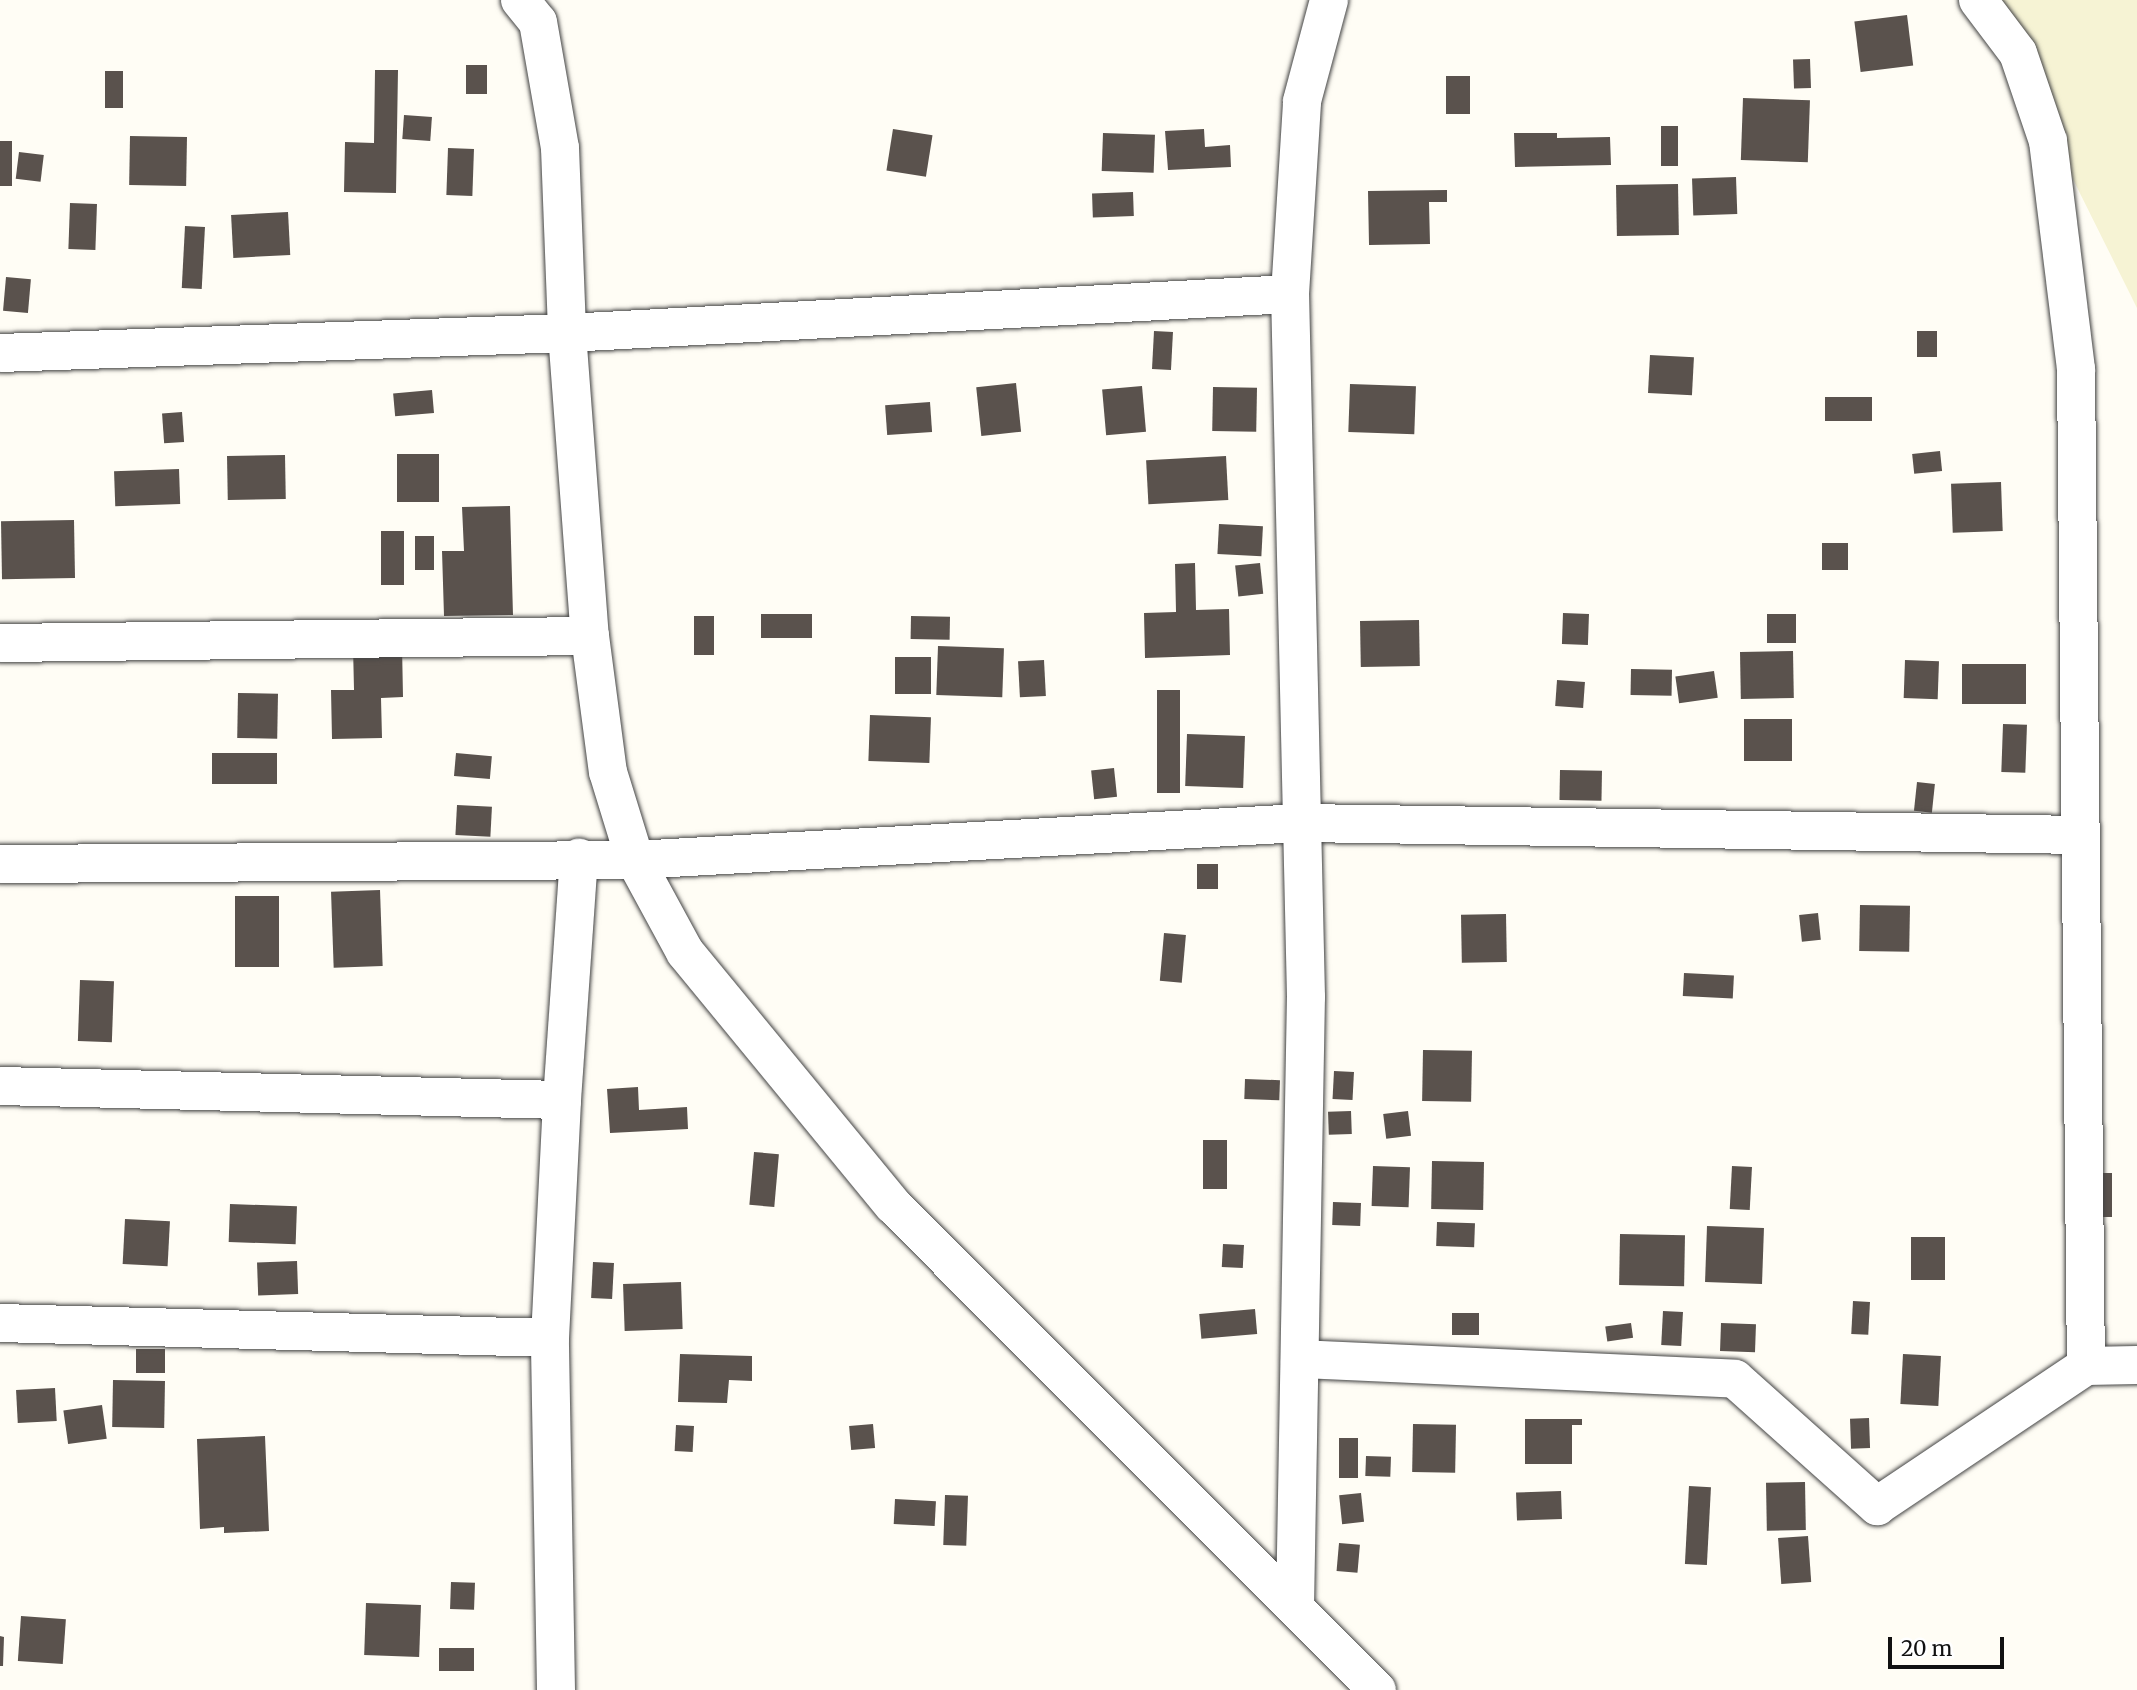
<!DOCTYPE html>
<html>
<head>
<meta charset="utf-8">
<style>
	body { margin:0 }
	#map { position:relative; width:2137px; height:1690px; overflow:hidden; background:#fffdf5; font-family:Merriweather,serif }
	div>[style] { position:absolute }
	.farmland>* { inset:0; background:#f6f3d4 }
	.building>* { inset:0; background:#5a524d; transform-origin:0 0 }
	.roads { filter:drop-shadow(0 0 2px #444) drop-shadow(0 0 2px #444) }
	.minor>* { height:38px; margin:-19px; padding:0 19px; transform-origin:19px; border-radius:19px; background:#fff }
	span { translate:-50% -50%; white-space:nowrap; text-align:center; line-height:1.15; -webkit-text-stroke:7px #fff; paint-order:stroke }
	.scale { position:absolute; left:1888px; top:1637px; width:116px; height:32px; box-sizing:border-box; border:4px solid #111; border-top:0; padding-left:9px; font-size:21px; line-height:24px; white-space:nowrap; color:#111; -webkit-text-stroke:5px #fff; paint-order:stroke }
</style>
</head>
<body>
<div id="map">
	<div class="farmland">
		<i style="clip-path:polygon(1984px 0,2137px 0,2137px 308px)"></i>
	</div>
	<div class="building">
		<i style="left:1907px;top:15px;width:51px;height:53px;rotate:83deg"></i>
		<i style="left:1810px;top:59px;width:29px;height:17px;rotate:88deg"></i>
		<i style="left:466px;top:65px;width:21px;height:29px"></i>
		<i style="clip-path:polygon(375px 70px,398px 70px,396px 193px,344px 192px,345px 142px,374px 143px)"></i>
		<i style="left:105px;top:71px;width:18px;height:37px"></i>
		<i style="left:1446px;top:76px;width:24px;height:38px"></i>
		<i style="left:1743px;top:98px;width:67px;height:62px;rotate:2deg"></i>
		<i style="left:404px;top:115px;width:28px;height:24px;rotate:4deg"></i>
		<i style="left:1661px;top:126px;width:17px;height:40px"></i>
		<i style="left:893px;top:129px;width:40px;height:42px;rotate:9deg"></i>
		<i style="clip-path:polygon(1204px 129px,1205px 147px,1230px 145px,1231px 167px,1168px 170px,1165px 131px)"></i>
		<i style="left:1103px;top:133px;width:52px;height:38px;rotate:2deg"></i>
		<i style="clip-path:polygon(1514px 133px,1557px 133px,1557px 138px,1610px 137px,1611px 165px,1515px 167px)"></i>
		<i style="left:130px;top:136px;width:57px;height:49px;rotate:1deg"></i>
		<i style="left:0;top:141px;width:12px;height:45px"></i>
		<i style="left:448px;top:148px;width:26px;height:47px;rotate:2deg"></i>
		<i style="left:19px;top:152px;width:25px;height:27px;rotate:7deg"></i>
		<i style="left:1736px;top:177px;width:37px;height:44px;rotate:88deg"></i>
		<i style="left:1678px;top:184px;width:51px;height:62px;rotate:89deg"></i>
		<i style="clip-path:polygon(1447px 190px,1447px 202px,1429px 202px,1430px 244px,1369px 245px,1368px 191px)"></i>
		<i style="left:1133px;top:192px;width:24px;height:41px;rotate:88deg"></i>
		<i style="left:70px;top:203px;width:27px;height:46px;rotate:2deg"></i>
		<i style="left:288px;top:212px;width:43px;height:57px;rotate:87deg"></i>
		<i style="left:185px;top:226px;width:20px;height:62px;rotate:3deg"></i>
		<i style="left:6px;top:277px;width:25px;height:34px;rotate:5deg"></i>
		<i style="left:1154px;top:331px;width:19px;height:38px;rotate:3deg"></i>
		<i style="left:1917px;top:331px;width:20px;height:26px"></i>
		<i style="left:1650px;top:355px;width:44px;height:38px;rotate:3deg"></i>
		<i style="left:1016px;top:383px;width:49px;height:40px;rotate:84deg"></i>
		<i style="left:1350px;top:384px;width:66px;height:48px;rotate:2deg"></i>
		<i style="left:1142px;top:386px;width:46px;height:40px;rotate:85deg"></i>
		<i style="left:1213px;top:387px;width:44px;height:44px;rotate:1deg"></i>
		<i style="left:432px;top:390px;width:23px;height:39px;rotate:85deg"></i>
		<i style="left:1825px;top:397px;width:47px;height:24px"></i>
		<i style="left:930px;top:402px;width:30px;height:45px;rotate:86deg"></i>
		<i style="left:182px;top:412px;width:30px;height:20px;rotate:86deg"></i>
		<i style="left:1940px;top:451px;width:20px;height:28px;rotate:84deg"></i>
		<i style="left:397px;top:454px;width:42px;height:48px"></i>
		<i style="left:285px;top:455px;width:44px;height:58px;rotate:89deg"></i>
		<i style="left:1226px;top:456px;width:44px;height:80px;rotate:87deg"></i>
		<i style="left:179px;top:469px;width:35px;height:65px;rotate:88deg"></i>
		<i style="left:2001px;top:482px;width:49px;height:50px;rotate:88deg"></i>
		<i style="clip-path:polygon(510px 506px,513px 615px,444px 616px,442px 551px,464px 551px,462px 507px)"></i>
		<i style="left:74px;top:520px;width:58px;height:73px;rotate:89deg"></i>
		<i style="left:1219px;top:524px;width:44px;height:30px;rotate:3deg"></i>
		<i style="left:381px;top:531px;width:23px;height:54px"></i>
		<i style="left:415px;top:536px;width:19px;height:34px"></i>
		<i style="left:1822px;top:543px;width:26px;height:27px"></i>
		<i style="clip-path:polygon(1195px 563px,1196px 610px,1229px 609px,1230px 655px,1145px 658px,1144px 613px,1176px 612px,1175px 564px)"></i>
		<i style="left:1260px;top:563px;width:31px;height:25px;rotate:84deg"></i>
		<i style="left:1563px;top:613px;width:26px;height:31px;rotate:2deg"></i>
		<i style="left:812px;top:614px;width:24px;height:51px;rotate:90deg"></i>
		<i style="left:1767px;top:614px;width:29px;height:29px"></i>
		<i style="left:694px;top:616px;width:20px;height:39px"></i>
		<i style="left:911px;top:616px;width:39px;height:23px;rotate:1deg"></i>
		<i style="left:1419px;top:620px;width:46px;height:59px;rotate:89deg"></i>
		<i style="clip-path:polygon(402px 645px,403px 697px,381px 698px,382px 738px,332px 739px,331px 690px,354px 690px,353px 646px)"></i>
		<i style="left:938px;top:646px;width:66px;height:49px;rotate:2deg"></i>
		<i style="left:1793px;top:651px;width:47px;height:53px;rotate:89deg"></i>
		<i style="left:895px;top:657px;width:36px;height:37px"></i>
		<i style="left:1044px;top:660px;width:36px;height:26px;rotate:87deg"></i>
		<i style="left:1905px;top:660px;width:34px;height:38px;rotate:2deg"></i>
		<i style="left:1962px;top:664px;width:64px;height:40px"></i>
		<i style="left:1631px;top:669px;width:41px;height:26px;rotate:1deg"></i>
		<i style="left:1714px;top:671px;width:27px;height:39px;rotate:82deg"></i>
		<i style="left:1557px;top:680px;width:28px;height:26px;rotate:4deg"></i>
		<i style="left:1157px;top:690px;width:23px;height:103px"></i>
		<i style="left:238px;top:693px;width:40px;height:45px;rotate:1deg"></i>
		<i style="left:870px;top:715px;width:61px;height:46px;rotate:2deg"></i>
		<i style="left:1744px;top:719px;width:48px;height:42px"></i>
		<i style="left:2003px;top:724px;width:24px;height:48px;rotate:2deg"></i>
		<i style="left:1187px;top:734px;width:58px;height:52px;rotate:2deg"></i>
		<i style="left:212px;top:753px;width:65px;height:31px"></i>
		<i style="left:456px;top:753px;width:36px;height:23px;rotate:5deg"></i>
		<i style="left:1114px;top:768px;width:29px;height:23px;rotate:84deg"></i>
		<i style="left:1560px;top:770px;width:42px;height:30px;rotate:1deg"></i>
		<i style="left:1917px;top:782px;width:18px;height:29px;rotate:6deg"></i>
		<i style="left:457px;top:805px;width:35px;height:30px;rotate:3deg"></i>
		<i style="left:1197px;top:864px;width:21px;height:25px"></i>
		<i style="left:380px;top:890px;width:76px;height:49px;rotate:88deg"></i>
		<i style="left:235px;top:896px;width:44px;height:71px"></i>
		<i style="left:1860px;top:905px;width:50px;height:46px;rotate:1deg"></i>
		<i style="left:1818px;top:913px;width:27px;height:19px;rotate:84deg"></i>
		<i style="left:1506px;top:914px;width:48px;height:45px;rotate:89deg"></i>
		<i style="left:1164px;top:933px;width:22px;height:48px;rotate:5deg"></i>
		<i style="left:1684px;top:973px;width:50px;height:23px;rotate:3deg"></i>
		<i style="left:80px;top:980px;width:34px;height:61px;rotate:2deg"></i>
		<i style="left:1423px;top:1050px;width:49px;height:51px;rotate:1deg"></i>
		<i style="left:1334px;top:1071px;width:20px;height:28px;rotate:3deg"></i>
		<i style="left:1245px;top:1079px;width:35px;height:20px;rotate:2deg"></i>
		<i style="clip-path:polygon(638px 1087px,639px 1110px,687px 1107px,688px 1129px,610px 1133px,607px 1089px)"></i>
		<i style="left:1351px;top:1111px;width:23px;height:23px;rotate:88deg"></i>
		<i style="left:1408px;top:1111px;width:25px;height:25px;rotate:83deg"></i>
		<i style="left:1203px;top:1140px;width:24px;height:49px"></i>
		<i style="left:754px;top:1152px;width:25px;height:53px;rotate:5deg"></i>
		<i style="left:1432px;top:1161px;width:52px;height:48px;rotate:1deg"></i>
		<i style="left:1373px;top:1166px;width:37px;height:40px;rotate:2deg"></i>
		<i style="left:1732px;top:1166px;width:20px;height:43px;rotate:3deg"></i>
		<i style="left:2090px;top:1173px;width:22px;height:44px"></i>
		<i style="left:1333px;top:1202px;width:28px;height:23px;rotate:2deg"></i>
		<i style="left:230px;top:1204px;width:67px;height:38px;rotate:2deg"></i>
		<i style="left:125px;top:1219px;width:45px;height:45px;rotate:3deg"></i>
		<i style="left:1437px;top:1222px;width:38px;height:24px;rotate:2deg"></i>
		<i style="left:1707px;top:1226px;width:57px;height:56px;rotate:2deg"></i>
		<i style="left:1620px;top:1234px;width:65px;height:51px;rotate:1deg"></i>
		<i style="left:1911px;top:1237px;width:34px;height:43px"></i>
		<i style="left:1223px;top:1244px;width:21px;height:23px;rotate:3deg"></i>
		<i style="left:297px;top:1261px;width:33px;height:40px;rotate:88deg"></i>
		<i style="left:593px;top:1262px;width:21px;height:36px;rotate:3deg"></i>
		<i style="left:681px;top:1282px;width:47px;height:58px;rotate:88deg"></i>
		<i style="left:1853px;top:1301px;width:17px;height:33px;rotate:3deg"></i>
		<i style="left:1255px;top:1309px;width:25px;height:56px;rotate:85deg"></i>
		<i style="left:1663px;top:1311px;width:20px;height:34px;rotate:3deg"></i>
		<i style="left:1452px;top:1313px;width:27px;height:22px"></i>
		<i style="left:1631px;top:1323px;width:15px;height:26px;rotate:82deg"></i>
		<i style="left:1721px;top:1323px;width:35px;height:28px;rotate:2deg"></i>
		<i style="left:136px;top:1349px;width:29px;height:24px"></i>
		<i style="clip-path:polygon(680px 1354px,752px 1356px,752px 1381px,729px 1380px,727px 1403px,678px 1402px)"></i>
		<i style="left:1903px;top:1354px;width:38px;height:50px;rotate:3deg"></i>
		<i style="left:113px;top:1380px;width:52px;height:47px;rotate:1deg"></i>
		<i style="left:55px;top:1388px;width:33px;height:39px;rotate:87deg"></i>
		<i style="left:102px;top:1405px;width:34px;height:39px;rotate:82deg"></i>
		<i style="left:1869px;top:1418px;width:30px;height:19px;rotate:88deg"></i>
		<i style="clip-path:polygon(1525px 1419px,1582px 1419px,1582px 1425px,1572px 1425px,1572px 1464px,1525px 1464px)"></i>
		<i style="left:873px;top:1424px;width:24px;height:24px;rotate:85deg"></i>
		<i style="left:1413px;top:1424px;width:43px;height:48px;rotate:1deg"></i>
		<i style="left:676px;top:1425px;width:18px;height:26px;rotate:3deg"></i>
		<i style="clip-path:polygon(265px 1436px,269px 1531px,224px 1533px,224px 1527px,200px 1529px,197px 1439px)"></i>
		<i style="left:1339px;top:1438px;width:19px;height:40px"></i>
		<i style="left:1366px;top:1456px;width:25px;height:20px;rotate:2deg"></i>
		<i style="left:1805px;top:1482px;width:48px;height:39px;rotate:89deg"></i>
		<i style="left:1689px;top:1486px;width:22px;height:78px;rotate:3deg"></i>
		<i style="left:1561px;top:1491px;width:28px;height:45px;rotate:88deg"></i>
		<i style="left:1361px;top:1493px;width:29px;height:22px;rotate:84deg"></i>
		<i style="left:945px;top:1495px;width:23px;height:50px;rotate:2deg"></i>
		<i style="left:895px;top:1499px;width:41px;height:25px;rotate:3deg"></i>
		<i style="left:1808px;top:1536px;width:46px;height:30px;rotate:86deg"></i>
		<i style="left:1339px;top:1543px;width:21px;height:28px;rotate:5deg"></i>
		<i style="left:451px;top:1582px;width:24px;height:27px;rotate:2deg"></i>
		<i style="left:366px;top:1603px;width:55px;height:52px;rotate:2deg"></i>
		<i style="left:21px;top:1616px;width:45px;height:45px;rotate:4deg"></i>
		<i style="clip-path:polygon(0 1636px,4px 1637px,3px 1666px,0 1666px)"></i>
		<i style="left:474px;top:1648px;width:23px;height:35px;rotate:90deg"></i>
	</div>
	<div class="roads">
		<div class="minor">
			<i style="left:520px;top:0;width:28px;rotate:51deg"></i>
			<i style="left:538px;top:22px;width:128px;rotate:80.1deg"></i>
			<i style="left:560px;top:148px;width:185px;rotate:87.8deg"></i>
			<i style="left:567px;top:333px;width:304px;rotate:85.7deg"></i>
			<i style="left:590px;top:636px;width:137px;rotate:82.5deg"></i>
			<i style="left:608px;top:772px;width:92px;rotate:72.9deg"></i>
			<i style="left:635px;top:860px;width:105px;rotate:61.5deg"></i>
			<i style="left:685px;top:952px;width:328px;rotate:50.6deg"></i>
			<i style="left:893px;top:1205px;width:685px;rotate:45.06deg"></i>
			<i style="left:1978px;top:0;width:66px;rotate:53deg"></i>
			<i style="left:2018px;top:53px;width:93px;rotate:71.2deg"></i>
			<i style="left:2048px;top:141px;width:230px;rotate:83deg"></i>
			<i style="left:2076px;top:369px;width:997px;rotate:89.43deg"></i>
			<i style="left:0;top:353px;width:567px;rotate:-2.02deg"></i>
			<i style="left:567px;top:333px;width:724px;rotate:-3.09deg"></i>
			<i style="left:0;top:643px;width:590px;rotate:-0.68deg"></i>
			<i style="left:0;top:864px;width:635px;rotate:-0.36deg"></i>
			<i style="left:635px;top:860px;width:668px;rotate:-3.18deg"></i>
			<i style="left:1302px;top:823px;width:779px;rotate:0.88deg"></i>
			<i style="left:0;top:1086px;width:562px;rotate:1.43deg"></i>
			<i style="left:0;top:1323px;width:550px;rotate:1.56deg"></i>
			<i style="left:1300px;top:1359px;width:435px;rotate:2.6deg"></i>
			<i style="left:1735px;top:1379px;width:191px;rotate:41.8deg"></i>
			<i style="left:1877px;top:1506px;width:252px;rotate:-33.8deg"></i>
			<i style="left:2086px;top:1366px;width:51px;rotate:-1.1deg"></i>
			<i style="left:1295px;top:1607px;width:610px;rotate:-88.97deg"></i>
			<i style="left:1306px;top:997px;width:703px;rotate:-91.3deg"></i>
			<i style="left:1290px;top:294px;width:193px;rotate:-86.4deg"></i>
			<i style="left:1302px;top:101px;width:105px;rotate:-75deg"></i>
			<i style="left:556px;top:1690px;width:352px;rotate:-91deg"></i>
			<i style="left:550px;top:1338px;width:238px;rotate:-87.1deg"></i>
			<i style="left:562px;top:1100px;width:243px;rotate:-86deg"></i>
		</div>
	</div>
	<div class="scale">20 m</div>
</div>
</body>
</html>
